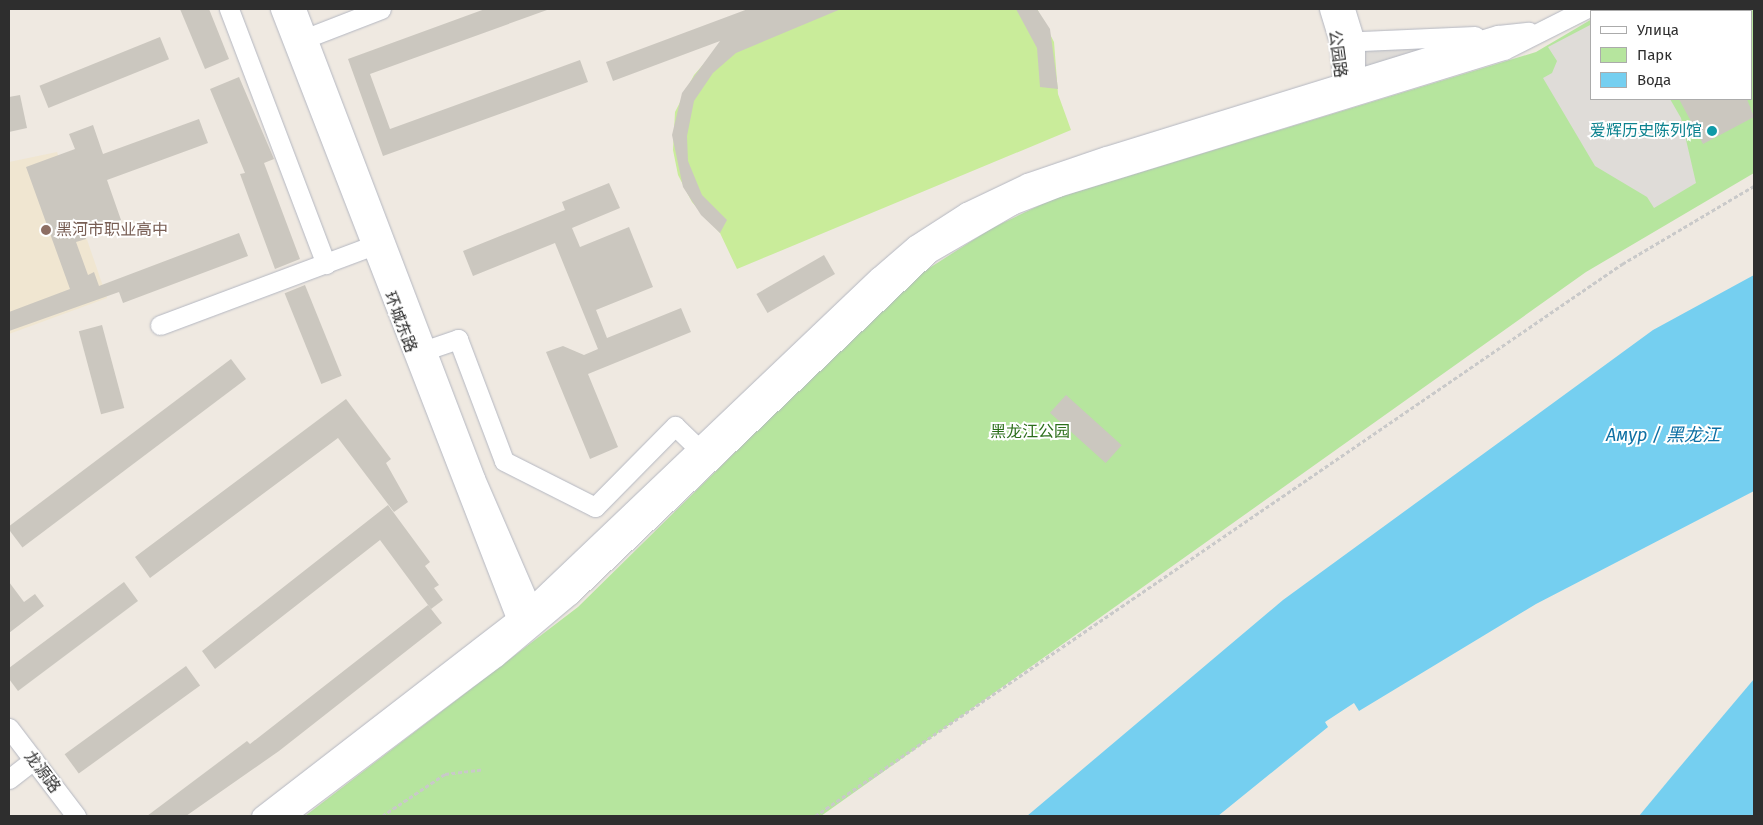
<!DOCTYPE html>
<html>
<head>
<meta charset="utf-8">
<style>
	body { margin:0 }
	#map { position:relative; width:1763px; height:825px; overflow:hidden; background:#efe9e1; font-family:"Fira Sans","Noto Sans SC",sans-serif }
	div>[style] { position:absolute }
	.education>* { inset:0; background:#f0e6d1 }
	.green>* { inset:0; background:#b6e59e }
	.pitch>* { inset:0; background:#c9ec9a }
	.plaza>* { inset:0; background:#dfdcd8 }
	.water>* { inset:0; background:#75cff0 }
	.building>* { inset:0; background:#cbc7bf; transform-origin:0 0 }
	.path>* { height:2.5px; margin-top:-1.25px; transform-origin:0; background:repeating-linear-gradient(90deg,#c9c9c9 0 4px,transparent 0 6.5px) }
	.roads { filter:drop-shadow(0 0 1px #b4b7c1) drop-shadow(0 0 1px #b4b7c1) }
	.minor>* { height:19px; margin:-9.5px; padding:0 9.5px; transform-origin:9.5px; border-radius:9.5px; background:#fff }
	.dots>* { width:14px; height:14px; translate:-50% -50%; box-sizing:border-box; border:2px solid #fff; border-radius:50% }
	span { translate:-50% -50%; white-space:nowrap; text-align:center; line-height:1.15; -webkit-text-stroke:4px #fff; paint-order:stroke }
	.street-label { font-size:16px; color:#2e2e2e }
	.culture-label { font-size:16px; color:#0d838f }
	.right { translate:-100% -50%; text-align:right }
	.education-label { font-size:16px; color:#785e54 }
	.left { translate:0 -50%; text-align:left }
	.park-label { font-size:16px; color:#2c6e1b }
	.water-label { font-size:18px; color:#0d6fa3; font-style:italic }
	.frame { position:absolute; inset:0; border:10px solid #2e2e2e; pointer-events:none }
	.legend { position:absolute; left:1590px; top:10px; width:162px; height:90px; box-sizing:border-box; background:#fff; border:1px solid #ababab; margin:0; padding:6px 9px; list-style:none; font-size:15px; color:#2e2e2e }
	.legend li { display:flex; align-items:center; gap:10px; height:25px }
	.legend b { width:25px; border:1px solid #ababab }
</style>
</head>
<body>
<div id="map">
	<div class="education">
		<i style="clip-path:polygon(57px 152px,107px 298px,9px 334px,9px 162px)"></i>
	</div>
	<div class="green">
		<i style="clip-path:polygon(1609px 9px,1754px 9px,1754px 173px,1586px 272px,821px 816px,305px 816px,578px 607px,909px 281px,992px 228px,1053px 199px,1536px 52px,1592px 19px,1592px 99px,1752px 99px,1752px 11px,1605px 11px)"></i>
	</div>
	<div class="pitch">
		<i style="clip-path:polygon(807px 9px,1037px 9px,1054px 42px,1058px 94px,1071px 130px,737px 269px,720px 233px,692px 202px,678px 175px,673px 150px,675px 112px,694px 75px,717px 49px)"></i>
	</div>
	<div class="plaza">
		<i style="clip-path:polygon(1592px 24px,1592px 99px,1670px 99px,1681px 118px,1696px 183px,1654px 208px,1647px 197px,1595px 166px,1543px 78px,1552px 73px,1557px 61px,1548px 47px)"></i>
		<i style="clip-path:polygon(1450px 44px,1358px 72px,1363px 48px)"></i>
	</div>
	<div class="water">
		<i style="clip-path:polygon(1754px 275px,1754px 491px,1536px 604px,1359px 711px,1354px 703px,1325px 722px,1328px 727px,1218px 816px,1027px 816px,1283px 600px,1653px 330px)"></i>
		<i style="clip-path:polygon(1754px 679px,1754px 816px,1639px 816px,1673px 775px)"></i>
	</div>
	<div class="building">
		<i style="clip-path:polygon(180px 9px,209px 9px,229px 59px,205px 69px)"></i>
		<i style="clip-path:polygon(485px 9px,547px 10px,370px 74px,390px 129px,580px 60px,588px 82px,383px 156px,348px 59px)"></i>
		<i style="clip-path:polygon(748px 9px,841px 9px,736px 53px,713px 73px,694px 101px,687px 136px,688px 161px,702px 195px,727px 220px,720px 233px,701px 215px,683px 187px,672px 135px,682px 93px,720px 41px,613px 81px,606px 62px)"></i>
		<i style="clip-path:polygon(1016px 9px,1037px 9px,1050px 29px,1058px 89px,1040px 87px,1037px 48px)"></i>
		<i style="left:160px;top:37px;width:24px;height:130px;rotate:68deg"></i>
		<i style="clip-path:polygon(239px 77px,274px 159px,264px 163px,300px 259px,275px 269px,240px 174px,245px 173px,210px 89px)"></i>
		<i style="clip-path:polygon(20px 95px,27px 128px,9px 132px,9px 97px)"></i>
		<i style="clip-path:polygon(1679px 99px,1747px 99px,1754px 117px,1703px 144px)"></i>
		<i style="clip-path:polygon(199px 119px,208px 143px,107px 180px,121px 220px,84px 234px,86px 239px,76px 242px,88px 275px,94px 272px,99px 286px,239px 233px,248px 256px,123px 303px,119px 292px,9px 331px,9px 312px,70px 289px,26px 167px,75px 149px,69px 134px,93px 125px,103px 154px)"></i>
		<i style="clip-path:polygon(609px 183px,620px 208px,572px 228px,580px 247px,629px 227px,653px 287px,596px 310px,607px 338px,681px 308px,691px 332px,588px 374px,618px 447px,590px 459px,546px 352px,563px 346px,584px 355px,598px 349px,555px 243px,473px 276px,463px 251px,565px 210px,562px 202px)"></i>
		<i style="left:824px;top:255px;width:22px;height:78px;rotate:60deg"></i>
		<i style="left:305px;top:285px;width:98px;height:22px;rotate:68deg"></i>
		<i style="left:102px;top:325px;width:86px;height:24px;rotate:75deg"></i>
		<i style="left:231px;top:359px;width:25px;height:280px;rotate:53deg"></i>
		<i style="left:1066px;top:395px;width:75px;height:24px;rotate:42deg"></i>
		<i style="clip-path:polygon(346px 399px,391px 459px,386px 463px,408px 502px,394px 512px,338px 438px,150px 578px,135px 557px)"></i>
		<i style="clip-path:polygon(388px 505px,430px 562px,425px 566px,439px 585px,434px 588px,443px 600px,431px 609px,380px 540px,215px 669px,202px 651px)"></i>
		<i style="clip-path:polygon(9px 582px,24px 602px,35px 594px,44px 606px,9px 633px)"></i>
		<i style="clip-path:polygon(124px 582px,138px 601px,18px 691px,9px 679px,9px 668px)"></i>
		<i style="clip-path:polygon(428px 605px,442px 623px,279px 751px,186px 816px,147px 816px,247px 741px,250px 744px)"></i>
		<i style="left:186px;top:666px;width:24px;height:150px;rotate:54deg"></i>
	</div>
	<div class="path">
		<i style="left:382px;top:816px;width:76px;rotate:-33.7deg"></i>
		<i style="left:445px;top:774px;width:38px;rotate:-7deg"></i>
		<i style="left:815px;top:816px;width:978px;rotate:-34.37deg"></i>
		<i style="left:1622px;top:264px;width:153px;rotate:-30.6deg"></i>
	</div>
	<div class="roads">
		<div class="minor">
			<i style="left:229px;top:9px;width:273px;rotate:69.2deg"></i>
			<i style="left:280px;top:9px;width:667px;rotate:68.82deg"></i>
			<i style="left:296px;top:9px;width:502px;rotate:69.11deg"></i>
			<i style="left:475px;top:478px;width:154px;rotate:66.6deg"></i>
			<i style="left:1329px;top:9px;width:34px;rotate:73deg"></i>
			<i style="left:1339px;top:42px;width:53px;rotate:84.6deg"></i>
			<i style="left:1345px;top:9px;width:34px;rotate:73deg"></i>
			<i style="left:1355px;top:41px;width:43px;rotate:90deg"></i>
			<i style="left:296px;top:42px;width:91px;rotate:-21.2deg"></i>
			<i style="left:1339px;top:42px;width:136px;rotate:-2.5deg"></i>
			<i style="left:160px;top:325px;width:225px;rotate:-20.5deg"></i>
			<i style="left:426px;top:350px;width:34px;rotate:-19deg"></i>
			<i style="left:458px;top:339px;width:130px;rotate:69.3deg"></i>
			<i style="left:504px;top:461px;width:102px;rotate:26.8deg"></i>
			<i style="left:595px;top:507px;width:114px;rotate:-45.4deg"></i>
			<i style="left:675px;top:426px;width:33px;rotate:44deg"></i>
			<i style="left:9px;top:728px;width:111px;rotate:52.7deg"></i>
			<i style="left:9px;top:779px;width:31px;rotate:-38deg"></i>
			<i style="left:261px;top:816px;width:339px;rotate:-37.7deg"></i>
			<i style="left:529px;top:609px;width:482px;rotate:-43.6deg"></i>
			<i style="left:878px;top:277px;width:49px;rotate:-40.9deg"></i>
			<i style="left:915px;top:245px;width:61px;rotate:-32.9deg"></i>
			<i style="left:966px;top:212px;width:68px;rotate:-25.4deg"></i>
			<i style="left:1027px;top:183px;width:83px;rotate:-18.9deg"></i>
			<i style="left:1106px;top:156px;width:410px;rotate:-17.2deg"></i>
			<i style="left:1498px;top:35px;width:31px;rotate:-6deg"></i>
			<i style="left:285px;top:816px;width:264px;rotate:-37deg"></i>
			<i style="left:496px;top:657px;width:97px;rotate:-40deg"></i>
			<i style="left:570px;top:595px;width:496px;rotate:-43.6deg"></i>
			<i style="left:929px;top:253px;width:96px;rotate:-30deg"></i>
			<i style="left:1012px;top:205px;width:49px;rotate:-21.4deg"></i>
			<i style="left:1058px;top:187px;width:467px;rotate:-17.1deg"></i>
			<i style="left:1504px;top:50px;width:91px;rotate:-26.8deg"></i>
		</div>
	</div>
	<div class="dots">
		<i style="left:1712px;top:131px;background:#0f9aa8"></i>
		<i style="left:46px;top:230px;background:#8d6e63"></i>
	</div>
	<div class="street-label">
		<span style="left:1337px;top:54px;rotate:82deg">公园路</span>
		<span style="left:400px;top:322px;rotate:69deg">环城东路</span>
		<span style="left:42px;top:772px;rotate:53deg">龙源路</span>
	</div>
	<div class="culture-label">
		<span class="right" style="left:1702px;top:131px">爱辉历史陈列馆</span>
	</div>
	<div class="education-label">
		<span class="left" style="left:56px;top:230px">黑河市职业高中</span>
	</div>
	<div class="park-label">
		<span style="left:1030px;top:432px">黑龙江公园</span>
	</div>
	<div class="water-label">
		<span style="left:1663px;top:435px">Амур / 黑龙江</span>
	</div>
	<div class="frame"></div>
	<ul class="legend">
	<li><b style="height:6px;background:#fff"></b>Улица</li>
	<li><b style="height:14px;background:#b6e59e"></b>Парк</li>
	<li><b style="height:14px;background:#75cff0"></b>Вода</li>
	</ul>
</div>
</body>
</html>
